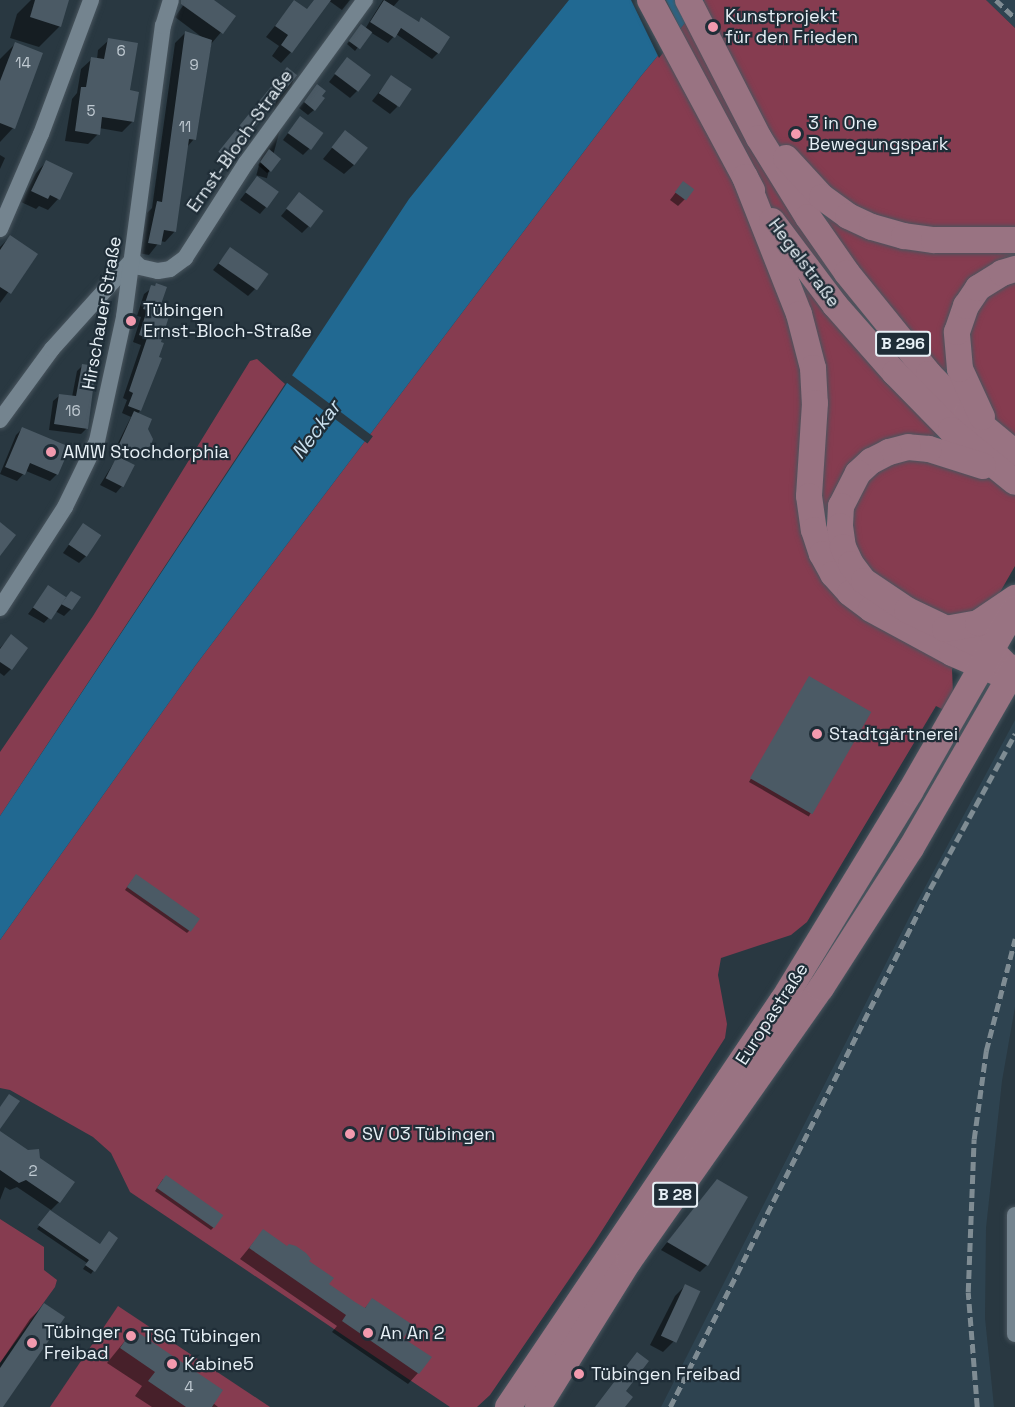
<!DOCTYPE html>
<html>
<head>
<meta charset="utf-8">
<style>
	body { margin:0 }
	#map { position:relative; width:1015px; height:1407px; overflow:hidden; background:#293841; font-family:"Space Grotesk",sans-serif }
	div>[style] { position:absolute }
	.built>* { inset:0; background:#2e4350 }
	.green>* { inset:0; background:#863c50 }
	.water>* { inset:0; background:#216992 }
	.pier>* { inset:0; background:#293841; transform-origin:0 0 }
	.shadow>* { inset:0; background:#0007; transform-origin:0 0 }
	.building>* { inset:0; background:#4b5a65; transform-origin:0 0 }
	.roads { filter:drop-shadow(0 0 2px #49555e) drop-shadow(0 0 2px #49555e) }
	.street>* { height:16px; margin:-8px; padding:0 8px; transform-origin:8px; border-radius:8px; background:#74848f }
	.primary>* { height:26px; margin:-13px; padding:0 13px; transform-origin:13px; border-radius:13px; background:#997382 }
	.rail>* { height:4.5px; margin-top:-2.25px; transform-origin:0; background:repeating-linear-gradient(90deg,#7f8c93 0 9px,transparent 0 13.5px) }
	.dots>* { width:16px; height:16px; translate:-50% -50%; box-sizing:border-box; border:3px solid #1f2d37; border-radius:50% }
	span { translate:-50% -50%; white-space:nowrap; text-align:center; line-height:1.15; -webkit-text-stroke:4.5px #1f2d37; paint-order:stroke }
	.number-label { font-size:15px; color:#c0cad2 }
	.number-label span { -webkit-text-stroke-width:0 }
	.shield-label span { padding:2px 4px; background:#1f2d37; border:2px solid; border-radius:4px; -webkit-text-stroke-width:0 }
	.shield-label { font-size:16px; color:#e7f0f6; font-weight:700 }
	.poi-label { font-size:18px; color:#e7f0f6 }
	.left { translate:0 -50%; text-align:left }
	.street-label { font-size:18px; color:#e7f0f6 }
	.water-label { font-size:20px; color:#cbe0ee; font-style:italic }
</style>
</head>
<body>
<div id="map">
	<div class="built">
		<i style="clip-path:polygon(986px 0,1015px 0,1015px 28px,989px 3px)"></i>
		<i style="clip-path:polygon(1015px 720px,1015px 1007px,1002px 1081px,986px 1228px,985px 1318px,994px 1407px,661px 1407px,917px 902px)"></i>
	</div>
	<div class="green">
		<i style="clip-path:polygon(704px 0,986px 0,1015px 28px,1015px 566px,972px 641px,952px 669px,953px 693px,944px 710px,936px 706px,807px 922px,791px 935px,721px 958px,718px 975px,727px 1024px,725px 1038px,594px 1243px,490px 1395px,477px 1407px,450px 1407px,130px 1192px,111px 1153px,93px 1137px,10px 1090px,0 1088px,0 940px,195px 666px,641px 76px)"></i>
		<i style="clip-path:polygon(257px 359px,285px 384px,0 816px,0 752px,93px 616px,250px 361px)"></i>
		<i style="clip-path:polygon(0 1219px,44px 1247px,44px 1270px,57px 1280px,55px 1287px,0 1363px)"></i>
		<i style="clip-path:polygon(118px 1306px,270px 1407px,50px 1407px)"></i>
	</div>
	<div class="water">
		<i style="clip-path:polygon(569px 0,704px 0,641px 76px,195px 666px,0 940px,0 816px,409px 199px)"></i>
	</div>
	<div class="pier">
		<i style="clip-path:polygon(631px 0,666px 0,681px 30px,659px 58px)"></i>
		<i style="left:289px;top:373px;width:105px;height:9px;rotate:37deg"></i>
	</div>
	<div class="shadow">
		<i style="clip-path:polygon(31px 0,62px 0,60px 26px,39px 47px,10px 38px,17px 14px)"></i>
		<i style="clip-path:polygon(187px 0,211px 0,234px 17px,211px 44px,194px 139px,187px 147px,175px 231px,165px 242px,160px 241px,149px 255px,138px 253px,147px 213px,152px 208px,175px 43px,185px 33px,203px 38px,175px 17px)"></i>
		<i style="clip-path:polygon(328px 0,350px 0,342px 10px)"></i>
		<i style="clip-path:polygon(383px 0,399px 0,393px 7px,418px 23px,422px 19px,438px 53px,432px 59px,396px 34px,388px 43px,370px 32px,355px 51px,347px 44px,358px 29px,365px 29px)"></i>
		<i style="clip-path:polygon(294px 2px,307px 11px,291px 52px,281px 63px,272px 56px,279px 46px,266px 37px)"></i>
		<i style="clip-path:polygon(109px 40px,128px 92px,133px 121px,122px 132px,99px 128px,98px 134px,88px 144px,65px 141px,72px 99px,77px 93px,81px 69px,92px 59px,97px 59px,98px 50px)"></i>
		<i style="clip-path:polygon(15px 44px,13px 128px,0 142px,0 59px)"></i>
		<i style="clip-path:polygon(347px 59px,357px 91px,350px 98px,329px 82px)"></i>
		<i style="left:284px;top:72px;width:11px;height:107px;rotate:15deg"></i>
		<i style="clip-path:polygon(391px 77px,397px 107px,390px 114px,372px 101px)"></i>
		<i style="clip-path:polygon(317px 86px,314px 110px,308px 115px,299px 108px)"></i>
		<i style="clip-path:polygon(294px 125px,310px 148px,303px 155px,283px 140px)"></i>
		<i style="clip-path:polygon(345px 132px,355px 164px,344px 174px,323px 159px)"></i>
		<i style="clip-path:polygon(266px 154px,270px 171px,267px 173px,258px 165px)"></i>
		<i style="clip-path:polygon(0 155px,5px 158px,0 169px)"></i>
		<i style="clip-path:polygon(46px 162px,71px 173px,58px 199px,48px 210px,39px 206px,36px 209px,21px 202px,36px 173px)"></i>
		<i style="clip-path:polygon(257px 178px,266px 207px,260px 214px,240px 200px)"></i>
		<i style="clip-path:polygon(683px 183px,685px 199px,678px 206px,670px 200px)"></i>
		<i style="clip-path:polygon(299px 194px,309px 226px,302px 233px,281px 216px)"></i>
		<i style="clip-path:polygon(10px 237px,36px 255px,0 303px,0 247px)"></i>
		<i style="clip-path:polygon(230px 249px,255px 289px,248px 296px,213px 270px)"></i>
		<i style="clip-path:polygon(156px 285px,157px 311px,140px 411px,137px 414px,146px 429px,149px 446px,143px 452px,121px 460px,122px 486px,116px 493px,100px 485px,116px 459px,111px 457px,131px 417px,122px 413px,127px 400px,123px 398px,141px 345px,133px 342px,141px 317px,137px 316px,144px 294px)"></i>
		<i style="clip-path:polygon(83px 365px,87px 428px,81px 434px,49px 430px,53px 401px,59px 396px,72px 397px,77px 371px)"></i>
		<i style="clip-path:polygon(23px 428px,57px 474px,50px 481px,26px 471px,17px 481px,0 474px,16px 435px)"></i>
		<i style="clip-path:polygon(83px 525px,86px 556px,79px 563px,63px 553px)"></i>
		<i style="clip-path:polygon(49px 587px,66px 598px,71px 609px,64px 616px,55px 611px,44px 623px,28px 614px)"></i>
		<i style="clip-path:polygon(11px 636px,11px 669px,4px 676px,0 673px,0 648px)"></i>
		<i style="left:809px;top:678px;width:69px;height:120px;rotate:30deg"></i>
		<i style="clip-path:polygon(133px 879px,198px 918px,190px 930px,187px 933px,125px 890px)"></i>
		<i style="clip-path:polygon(0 1133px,59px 1202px,51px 1210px,17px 1187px,10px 1190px,5px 1187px,0 1200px)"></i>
		<i style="clip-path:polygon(163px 1179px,214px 1227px,211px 1230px,155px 1191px)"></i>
		<i style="clip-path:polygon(710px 1189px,707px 1265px,700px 1272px,661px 1250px)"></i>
		<i style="clip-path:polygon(47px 1215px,99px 1246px,116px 1238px,91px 1274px,83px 1269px,87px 1263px,37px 1229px)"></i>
		<i style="clip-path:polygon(263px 1231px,307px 1261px,327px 1285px,364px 1309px,372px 1300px,401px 1338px,418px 1373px,408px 1384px,332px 1332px,337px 1326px,240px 1259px)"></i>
		<i style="clip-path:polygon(685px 1286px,674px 1341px,663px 1352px,650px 1345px,675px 1296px)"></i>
		<i style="clip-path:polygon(44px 1305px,1px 1407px,0 1407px,0 1363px,30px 1319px)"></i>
		<i style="clip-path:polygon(133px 1331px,213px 1403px,218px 1407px,152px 1407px,135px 1396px,142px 1386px,107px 1363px)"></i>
	</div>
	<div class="building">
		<i style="clip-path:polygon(35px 0,69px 0,61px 27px,30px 17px)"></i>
		<i style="clip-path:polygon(181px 0,214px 0,236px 16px,223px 34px,181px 4px)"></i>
		<i style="clip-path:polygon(294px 0,307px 9px,314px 0,331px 0,292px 53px,281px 45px,288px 35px,275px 26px)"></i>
		<i style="clip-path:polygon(384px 0,419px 22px,421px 17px,450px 37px,439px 54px,401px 28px,395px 38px,370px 22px)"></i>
		<i style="left:361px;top:24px;width:14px;height:21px;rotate:36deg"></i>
		<i style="clip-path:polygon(185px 31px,212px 40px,196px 140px,189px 139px,176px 232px,164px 230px,161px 245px,148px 243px,157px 201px,162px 202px)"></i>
		<i style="clip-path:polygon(108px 38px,138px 43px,130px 90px,139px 92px,134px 122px,102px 117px,100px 135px,75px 131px,81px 87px,86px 87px,91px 57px,104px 59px)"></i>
		<i style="clip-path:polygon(15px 42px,43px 53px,15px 129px,0 123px,0 81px)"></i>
		<i style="left:347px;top:57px;width:30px;height:21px;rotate:37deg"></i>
		<i style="left:287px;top:67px;width:13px;height:109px;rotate:39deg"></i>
		<i style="left:391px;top:75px;width:25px;height:22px;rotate:34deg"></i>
		<i style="clip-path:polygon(317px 84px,326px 91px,322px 96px,325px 98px,315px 111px,304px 102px)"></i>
		<i style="left:300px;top:116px;width:29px;height:21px;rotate:36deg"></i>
		<i style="left:345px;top:130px;width:29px;height:22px;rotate:38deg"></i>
		<i style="clip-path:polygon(269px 149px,281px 159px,271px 172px,260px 162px)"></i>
		<i style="clip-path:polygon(46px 160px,73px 173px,60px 200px,50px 195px,48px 199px,31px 191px)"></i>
		<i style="left:257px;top:176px;width:27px;height:20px;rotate:36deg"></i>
		<i style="left:683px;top:181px;width:14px;height:14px;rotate:36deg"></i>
		<i style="left:299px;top:192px;width:31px;height:21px;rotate:38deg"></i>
		<i style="clip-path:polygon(10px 235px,38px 254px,11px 294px,0 287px,0 250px)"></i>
		<i style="left:230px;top:247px;width:47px;height:20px;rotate:35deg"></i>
		<i style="clip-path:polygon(156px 283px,167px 287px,159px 310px,170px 313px,161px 342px,164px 343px,159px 357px,162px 358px,141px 411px,128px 406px,133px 393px,129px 391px,147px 338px,139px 335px,147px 310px,143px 309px,151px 285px,155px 286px)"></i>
		<i style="clip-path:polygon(82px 364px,96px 366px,88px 429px,54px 424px,59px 394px,76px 396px)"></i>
		<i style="clip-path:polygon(134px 411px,152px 419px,148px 429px,153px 439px,151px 446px,127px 455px,116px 451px)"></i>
		<i style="clip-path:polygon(22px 427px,70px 447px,58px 475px,30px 463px,25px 475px,5px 467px)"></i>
		<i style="left:117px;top:456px;width:20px;height:25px;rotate:27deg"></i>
		<i style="clip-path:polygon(0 522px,16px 535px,0 556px)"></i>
		<i style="left:83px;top:523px;width:22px;height:26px;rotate:34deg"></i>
		<i style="left:48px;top:585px;width:22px;height:27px;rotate:34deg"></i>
		<i style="clip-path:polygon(71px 591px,81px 597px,72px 610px,61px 604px)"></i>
		<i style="clip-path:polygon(11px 634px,28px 648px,12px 670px,0 662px,0 649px)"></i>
		<i style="left:809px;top:676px;width:72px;height:118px;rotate:30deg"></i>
		<i style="left:136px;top:874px;width:78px;height:16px;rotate:35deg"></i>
		<i style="clip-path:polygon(9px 1094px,20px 1101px,0 1129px,0 1107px)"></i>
		<i style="clip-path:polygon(0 1131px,28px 1150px,39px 1149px,40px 1158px,75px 1182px,60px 1203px,26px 1180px,19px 1183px,0 1170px)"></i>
		<i style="left:166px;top:1175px;width:70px;height:16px;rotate:35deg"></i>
		<i style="clip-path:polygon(717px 1179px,748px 1197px,708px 1266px,667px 1242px)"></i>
		<i style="clip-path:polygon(50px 1210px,100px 1244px,109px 1231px,118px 1238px,95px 1272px,85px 1265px,89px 1260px,38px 1225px)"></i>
		<i style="clip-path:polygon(263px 1229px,287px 1246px,289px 1244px,296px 1246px,306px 1253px,311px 1259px,309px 1261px,334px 1278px,329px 1284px,355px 1302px,365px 1308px,372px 1298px,413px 1325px,403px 1338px,432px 1357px,419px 1374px,342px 1321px,346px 1315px,249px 1248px)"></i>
		<i style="left:685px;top:1284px;width:17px;height:57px;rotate:25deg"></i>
		<i style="clip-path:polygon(44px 1303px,65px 1317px,3px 1407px,0 1407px,0 1368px)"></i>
		<i style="clip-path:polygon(133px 1329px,223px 1390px,212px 1407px,186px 1407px,148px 1381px,155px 1372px,120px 1348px)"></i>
		<i style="clip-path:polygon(637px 1352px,649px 1361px,626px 1391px,633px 1397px,625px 1407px,595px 1407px)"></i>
	</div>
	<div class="roads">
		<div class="street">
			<i style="left:0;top:229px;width:103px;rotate:-66.7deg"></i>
			<i style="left:41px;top:134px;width:143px;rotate:-69.5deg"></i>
			<i style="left:133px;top:260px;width:10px;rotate:45deg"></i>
			<i style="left:140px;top:267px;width:18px;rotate:13deg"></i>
			<i style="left:158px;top:271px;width:12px;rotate:-9deg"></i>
			<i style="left:170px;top:269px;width:19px;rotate:-36deg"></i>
			<i style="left:185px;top:258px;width:113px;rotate:-57.3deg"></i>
			<i style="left:246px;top:163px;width:202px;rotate:-53.9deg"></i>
			<i style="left:0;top:420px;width:88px;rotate:-53.8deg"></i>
			<i style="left:52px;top:349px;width:120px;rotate:-48deg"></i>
			<i style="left:0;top:608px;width:120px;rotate:-57.2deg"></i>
			<i style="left:65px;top:507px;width:73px;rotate:-64.1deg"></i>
			<i style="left:97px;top:441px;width:127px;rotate:-77.7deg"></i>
			<i style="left:124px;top:317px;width:294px;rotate:-82.4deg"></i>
			<i style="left:163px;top:26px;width:27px;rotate:-73deg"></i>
			<i style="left:1015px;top:1215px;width:119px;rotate:90deg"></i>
		</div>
		<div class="primary">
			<i style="left:650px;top:0;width:216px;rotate:61.8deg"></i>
			<i style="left:688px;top:0;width:155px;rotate:62.8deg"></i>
			<i style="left:759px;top:138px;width:93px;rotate:58.2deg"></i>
			<i style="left:808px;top:217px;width:68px;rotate:55.1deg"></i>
			<i style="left:847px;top:273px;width:130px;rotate:50.9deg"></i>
			<i style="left:929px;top:374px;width:54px;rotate:45.7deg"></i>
			<i style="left:967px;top:413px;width:62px;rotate:39.8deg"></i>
			<i style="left:786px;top:158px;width:53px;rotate:47.3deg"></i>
			<i style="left:822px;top:197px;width:32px;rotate:36deg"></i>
			<i style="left:848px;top:216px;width:26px;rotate:25deg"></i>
			<i style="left:872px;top:227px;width:33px;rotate:16deg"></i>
			<i style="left:904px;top:236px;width:30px;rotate:8deg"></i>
			<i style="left:934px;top:240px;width:81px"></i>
			<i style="left:745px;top:177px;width:147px;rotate:68.5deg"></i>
			<i style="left:799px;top:314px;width:56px;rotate:75.5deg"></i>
			<i style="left:813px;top:368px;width:35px;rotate:87deg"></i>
			<i style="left:815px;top:403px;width:93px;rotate:93.7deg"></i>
			<i style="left:809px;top:496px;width:34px;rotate:82deg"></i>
			<i style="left:814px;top:530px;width:25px;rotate:72deg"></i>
			<i style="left:822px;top:554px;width:23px;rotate:61deg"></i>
			<i style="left:833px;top:574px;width:25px;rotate:48deg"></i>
			<i style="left:850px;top:593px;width:26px;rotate:37deg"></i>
			<i style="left:871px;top:609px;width:92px;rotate:28.5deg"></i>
			<i style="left:952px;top:653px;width:48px;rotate:23.4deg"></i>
			<i style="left:772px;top:221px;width:105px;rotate:53.1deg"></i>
			<i style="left:835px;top:305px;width:91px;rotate:48.6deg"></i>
			<i style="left:895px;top:373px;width:80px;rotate:45.5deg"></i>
			<i style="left:951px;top:430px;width:82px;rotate:39.1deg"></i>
			<i style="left:982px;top:417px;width:53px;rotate:-114.6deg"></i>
			<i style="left:960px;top:369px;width:37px;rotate:-95deg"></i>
			<i style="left:957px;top:332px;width:28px;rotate:-71deg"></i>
			<i style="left:966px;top:306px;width:22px;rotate:-56deg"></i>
			<i style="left:978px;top:288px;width:28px;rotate:-32deg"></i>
			<i style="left:1002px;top:273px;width:14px;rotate:-17deg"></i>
			<i style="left:983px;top:466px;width:57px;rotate:-162.5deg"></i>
			<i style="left:929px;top:449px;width:21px;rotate:-175deg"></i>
			<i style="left:908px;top:447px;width:20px;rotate:165deg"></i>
			<i style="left:889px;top:452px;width:20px;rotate:153deg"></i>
			<i style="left:871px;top:461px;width:18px;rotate:137deg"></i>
			<i style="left:858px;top:473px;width:37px;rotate:117deg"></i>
			<i style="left:841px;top:506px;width:20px;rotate:93deg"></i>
			<i style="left:840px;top:526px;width:21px;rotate:82deg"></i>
			<i style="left:843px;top:547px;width:19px;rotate:65deg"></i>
			<i style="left:851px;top:564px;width:21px;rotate:53deg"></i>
			<i style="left:864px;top:581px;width:52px;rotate:34deg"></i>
			<i style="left:907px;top:610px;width:93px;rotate:25.5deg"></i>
			<i style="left:991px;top:650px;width:17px;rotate:45deg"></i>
			<i style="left:945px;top:629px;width:34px;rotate:-10deg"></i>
			<i style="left:978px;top:623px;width:45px;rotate:-34deg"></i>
			<i style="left:508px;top:1407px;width:491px;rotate:-56deg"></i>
			<i style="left:783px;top:1000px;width:244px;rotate:-58.6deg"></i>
			<i style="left:910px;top:792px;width:211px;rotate:-60.2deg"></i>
			<i style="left:538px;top:1407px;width:172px;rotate:-58.1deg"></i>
			<i style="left:629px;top:1261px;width:334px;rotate:-54.9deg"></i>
			<i style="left:821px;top:988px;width:166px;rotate:-57.3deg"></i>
			<i style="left:911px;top:848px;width:208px;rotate:-60deg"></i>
		</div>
	</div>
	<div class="rail">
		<i style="left:996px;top:0;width:26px;rotate:43deg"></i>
		<i style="left:670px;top:1407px;width:580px;rotate:-63.35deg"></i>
		<i style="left:930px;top:889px;width:177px;rotate:-61.3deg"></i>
		<i style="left:977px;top:1407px;width:115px;rotate:-94.5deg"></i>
		<i style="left:968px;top:1292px;width:153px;rotate:-87.8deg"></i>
		<i style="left:974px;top:1139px;width:89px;rotate:-82.2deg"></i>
		<i style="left:986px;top:1051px;width:116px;rotate:-75.5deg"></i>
	</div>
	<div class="dots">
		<i style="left:713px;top:27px;background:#f29aae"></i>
		<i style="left:796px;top:134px;background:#f29aae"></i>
		<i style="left:131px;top:321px;background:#f29aae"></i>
		<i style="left:51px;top:452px;background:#f29aae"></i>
		<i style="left:817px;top:734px;background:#f29aae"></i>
		<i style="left:350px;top:1134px;background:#f29aae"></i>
		<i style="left:368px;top:1333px;background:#f29aae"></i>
		<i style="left:131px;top:1336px;background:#f29aae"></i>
		<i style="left:32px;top:1343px;background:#f29aae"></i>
		<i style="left:172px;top:1364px;background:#f29aae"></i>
		<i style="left:579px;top:1374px;background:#f29aae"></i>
	</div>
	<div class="number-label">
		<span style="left:121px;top:51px">6</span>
		<span style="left:23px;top:63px">14</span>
		<span style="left:194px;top:65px">9</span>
		<span style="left:91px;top:111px">5</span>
		<span style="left:185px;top:127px">11</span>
		<span style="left:73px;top:411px">16</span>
		<span style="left:33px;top:1171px">2</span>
		<span style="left:189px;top:1387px">4</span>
	</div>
	<div class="shield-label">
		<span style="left:903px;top:344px">B 296</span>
		<span style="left:675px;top:1195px">B 28</span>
	</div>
	<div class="poi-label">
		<span class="left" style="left:725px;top:27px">Kunstprojekt<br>für den Frieden</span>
		<span class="left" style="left:808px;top:134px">3 in One<br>Bewegungspark</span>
		<span class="left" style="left:143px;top:321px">Tübingen<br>Ernst-Bloch-Straße</span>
		<span class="left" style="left:63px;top:452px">AMW Stochdorphia</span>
		<span class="left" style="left:829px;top:734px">Stadtgärtnerei</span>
		<span class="left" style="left:362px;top:1134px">SV 03 Tübingen</span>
		<span class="left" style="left:44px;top:1343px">Tübinger<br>Freibad</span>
		<span class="left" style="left:380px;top:1333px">An An 2</span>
		<span class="left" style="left:143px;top:1336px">TSG Tübingen</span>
		<span class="left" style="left:184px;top:1364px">Kabine5</span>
		<span class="left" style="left:591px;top:1374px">Tübingen Freibad</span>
	</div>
	<div class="street-label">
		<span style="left:240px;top:141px;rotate:-55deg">Ernst-Bloch-Straße</span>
		<span style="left:804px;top:263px;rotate:53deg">Hegelstraße</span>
		<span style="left:102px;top:313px;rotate:-80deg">Hirschauer Straße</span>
		<span style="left:772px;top:1014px;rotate:-57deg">Europastraße</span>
	</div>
	<div class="water-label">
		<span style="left:316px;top:430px;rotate:-53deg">Neckar</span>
	</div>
</div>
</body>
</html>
